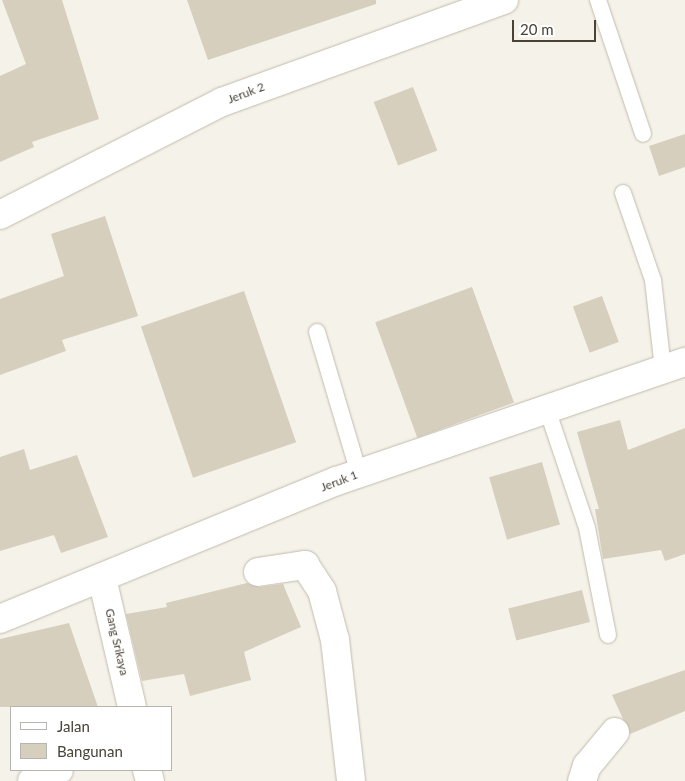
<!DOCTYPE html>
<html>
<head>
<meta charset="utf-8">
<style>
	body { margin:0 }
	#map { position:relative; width:685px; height:781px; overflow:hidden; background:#f5f2e9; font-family:Lato,sans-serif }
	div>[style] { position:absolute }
	.building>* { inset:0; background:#d7cfbe; transform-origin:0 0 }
	.roads { filter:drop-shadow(0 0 1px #c1bbab) drop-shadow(0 0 1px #c1bbab) }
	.service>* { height:16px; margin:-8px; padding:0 8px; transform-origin:8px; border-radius:8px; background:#fff }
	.minor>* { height:28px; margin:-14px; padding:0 14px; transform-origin:14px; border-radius:14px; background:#fff }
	span { translate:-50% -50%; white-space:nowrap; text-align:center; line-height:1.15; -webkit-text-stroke:5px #fff; paint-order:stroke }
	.street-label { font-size:12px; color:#494337 }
	.legend { position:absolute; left:10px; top:706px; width:162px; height:65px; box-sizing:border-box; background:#fff; border:1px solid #b6b4af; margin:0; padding:6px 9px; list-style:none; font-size:15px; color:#494337 }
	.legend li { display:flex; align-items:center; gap:10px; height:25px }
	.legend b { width:25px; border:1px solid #b6b4af }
	.scale { position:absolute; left:512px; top:20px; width:84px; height:22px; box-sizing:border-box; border:2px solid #494337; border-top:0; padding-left:6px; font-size:15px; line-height:18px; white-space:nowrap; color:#494337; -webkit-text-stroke:4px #fff; paint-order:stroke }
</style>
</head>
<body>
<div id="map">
	<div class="building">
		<i style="clip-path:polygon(2px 0,62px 0,99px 119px,32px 142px,34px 147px,0 162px,0 76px,26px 64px)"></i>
		<i style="clip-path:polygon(187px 0,376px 0,376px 4px,208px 60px)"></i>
		<i style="left:413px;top:87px;width:68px;height:42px;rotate:69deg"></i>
		<i style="clip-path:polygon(685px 134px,685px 167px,659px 176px,649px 146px)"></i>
		<i style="clip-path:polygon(105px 216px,138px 316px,62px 340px,66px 351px,0 375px,0 299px,64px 276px,51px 234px)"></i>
		<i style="left:472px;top:287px;width:123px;height:103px;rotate:70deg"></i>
		<i style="left:244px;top:291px;width:160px;height:109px;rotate:71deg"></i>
		<i style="left:602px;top:296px;width:49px;height:31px;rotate:70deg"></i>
		<i style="clip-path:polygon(620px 420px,628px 450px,685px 428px,685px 554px,665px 561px,661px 550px,603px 559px,595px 509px,599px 509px,577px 432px)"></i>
		<i style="clip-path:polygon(24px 449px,30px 470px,77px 455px,108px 537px,61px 553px,54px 535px,0 551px,0 457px)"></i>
		<i style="left:542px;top:462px;width:65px;height:55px;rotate:74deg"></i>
		<i style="clip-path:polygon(247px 583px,260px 587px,283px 584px,301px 627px,244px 652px,251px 680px,190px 696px,184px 674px,142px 681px,126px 614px,167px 607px,166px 603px)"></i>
		<i style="left:582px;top:590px;width:33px;height:76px;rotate:76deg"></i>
		<i style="clip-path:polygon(69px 623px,98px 707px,0 707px,0 639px)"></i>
		<i style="clip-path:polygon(685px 670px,685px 711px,630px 734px,612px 695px)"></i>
	</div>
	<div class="roads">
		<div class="service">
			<i style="left:598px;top:0;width:141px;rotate:71.4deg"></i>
			<i style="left:623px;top:193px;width:92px;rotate:71deg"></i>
			<i style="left:653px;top:280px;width:90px;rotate:83.6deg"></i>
			<i style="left:317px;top:332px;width:148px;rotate:73.5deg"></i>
			<i style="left:547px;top:409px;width:126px;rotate:71.4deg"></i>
			<i style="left:587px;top:528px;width:109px;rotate:78.9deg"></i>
		</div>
		<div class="minor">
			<i style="left:0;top:215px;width:249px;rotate:-27deg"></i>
			<i style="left:222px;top:102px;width:300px;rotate:-19.9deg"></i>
			<i style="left:258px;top:572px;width:48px;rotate:-8.5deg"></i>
			<i style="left:305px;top:565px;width:31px;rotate:57deg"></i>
			<i style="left:322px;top:591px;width:51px;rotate:75.1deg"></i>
			<i style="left:335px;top:640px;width:142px;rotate:83.5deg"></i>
			<i style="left:102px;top:578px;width:132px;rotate:76.9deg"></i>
			<i style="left:0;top:619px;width:364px;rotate:-22.3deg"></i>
			<i style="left:337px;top:481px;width:368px;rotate:-18.9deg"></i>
			<i style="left:147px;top:770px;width:11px;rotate:75deg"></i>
			<i style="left:32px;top:781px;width:29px;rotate:-22deg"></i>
			<i style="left:582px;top:781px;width:16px;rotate:-72deg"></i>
			<i style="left:587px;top:766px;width:44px;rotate:-50.5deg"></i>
		</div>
	</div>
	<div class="street-label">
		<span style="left:246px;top:93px;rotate:-21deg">Jeruk 2</span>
		<span style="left:339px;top:481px;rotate:-21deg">Jeruk 1</span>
		<span style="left:117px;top:642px;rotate:77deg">Gang Srikaya</span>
	</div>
	<ul class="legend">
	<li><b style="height:6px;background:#fff"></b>Jalan</li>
	<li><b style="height:14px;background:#d7cfbe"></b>Bangunan</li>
	</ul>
	<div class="scale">20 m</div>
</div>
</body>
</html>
